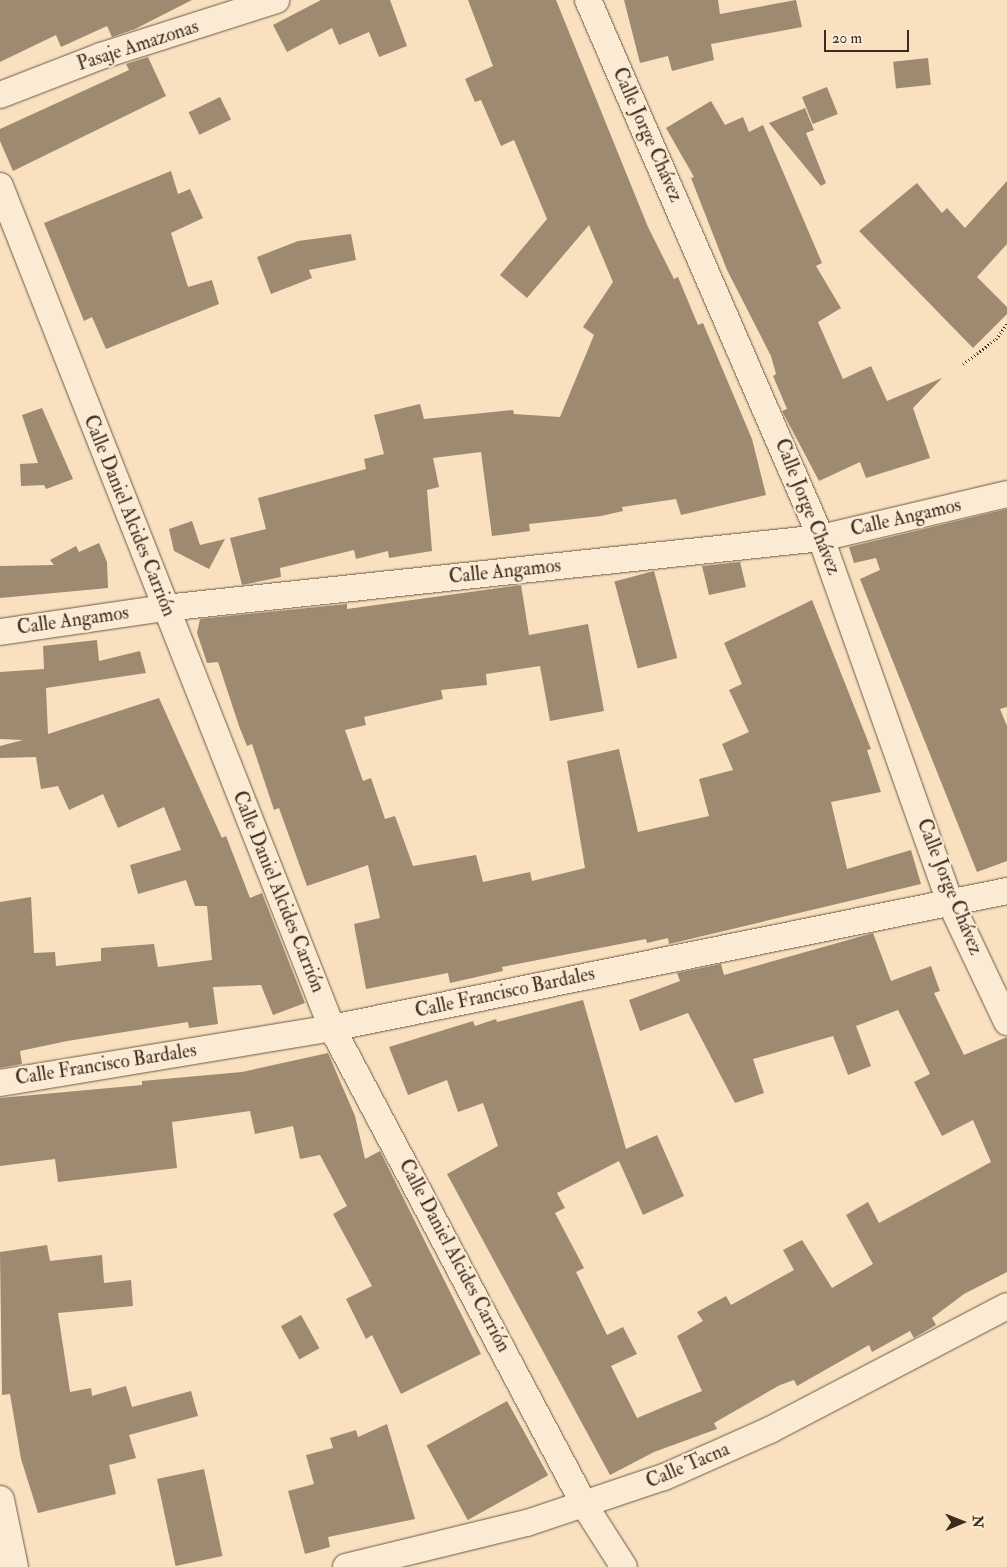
<!DOCTYPE html>
<html>
<head>
<meta charset="utf-8">
<style>
	body { margin:0 }
	#map { position:relative; width:1007px; height:1567px; overflow:hidden; background:#f9e0be; font-family:"IM FELL Double Pica",serif }
	div>[style] { position:absolute }
	.building>* { inset:0; background:#9e8a71; transform-origin:0 0 }
	.path>* { height:3px; margin-top:-1.5px; transform-origin:0; background:repeating-linear-gradient(90deg,#3b2c1e 0 1px,transparent 0 3.5px) }
	.roads { filter:drop-shadow(0 0 1px #6a5946) drop-shadow(0 0 1px #6a5946) }
	.minor>* { height:26px; margin:-13px; padding:0 13px; transform-origin:13px; border-radius:13px; background:#fbebd5 }
	.tertiary>* { height:28px; margin:-14px; padding:0 14px; transform-origin:14px; border-radius:14px; background:#fbebd5 }
	span { translate:-50% -50%; white-space:nowrap; text-align:center; line-height:1.15; -webkit-text-stroke:4.5px #fbebd5; paint-order:stroke }
	.street-label { font-size:19px; color:#3b2c1e }
	.north { position:absolute; left:937px; top:1497px; width:50px; height:50px; -webkit-text-stroke:4px #fbebd5; paint-order:stroke; rotate:89deg; font-size:14px; font-weight:700; line-height:20px; text-align:center; color:#3b2c1e }
	.north::after { content:''; display:block; margin:auto; width:18px; height:22px; background:#3b2c1e; clip-path:polygon(50% 0,100% 100%,50% 72%,0 100%) }
	.scale { position:absolute; left:824px; top:30px; width:85px; height:22px; box-sizing:border-box; border:2px solid #3b2c1e; border-top:0; padding-left:6px; font-size:15px; line-height:18px; white-space:nowrap; color:#3b2c1e; -webkit-text-stroke:4px #fbebd5; paint-order:stroke }
</style>
</head>
<body>
<div id="map">
	<div class="building">
		<i style="clip-path:polygon(0 0,192px 0,135px 29px,112px 37px,107px 26px,61px 47px,56px 35px,0 62px)"></i>
		<i style="clip-path:polygon(321px 0,390px 0,407px 46px,379px 57px,369px 32px,339px 45px,332px 28px,287px 52px,273px 25px)"></i>
		<i style="clip-path:polygon(468px 0,556px 0,648px 227px,674px 279px,678px 277px,698px 325px,703px 323px,752px 439px,766px 495px,681px 515px,676px 499px,622px 507px,623px 511px,601px 516px,529px 524px,530px 531px,492px 536px,481px 452px,433px 458px,439px 487px,427px 490px,432px 551px,389px 558px,388px 551px,356px 559px,354px 550px,280px 568px,281px 577px,242px 585px,230px 538px,266px 529px,258px 498px,366px 469px,364px 459px,384px 454px,374px 415px,420px 404px,424px 419px,513px 410px,514px 414px,560px 417px,594px 335px,583px 327px,613px 282px,589px 225px,527px 298px,500px 275px,547px 219px,514px 140px,501px 146px,481px 100px,475px 102px,465px 79px,493px 66px)"></i>
		<i style="clip-path:polygon(624px 0,718px 0,720px 14px,796px 0,802px 27px,711px 44px,714px 60px,672px 71px,668px 56px,640px 63px)"></i>
		<i style="clip-path:polygon(148px 57px,166px 96px,13px 171px,0 141px,0 129px,129px 70px,126px 64px)"></i>
		<i style="left:928px;top:58px;width:27px;height:35px;rotate:84deg"></i>
		<i style="left:827px;top:87px;width:29px;height:27px;rotate:68deg"></i>
		<i style="left:220px;top:97px;width:25px;height:35px;rotate:64deg"></i>
		<i style="clip-path:polygon(711px 101px,725px 125px,743px 117px,749px 132px,763px 125px,822px 263px,816px 266px,841px 308px,818px 322px,843px 379px,871px 366px,887px 401px,942px 378px,913px 408px,930px 458px,866px 478px,860px 462px,819px 481px,782px 411px,787px 409px,773px 376px,776px 374px,771px 356px,727px 270px,691px 178px,694px 177px,666px 128px)"></i>
		<i style="clip-path:polygon(805px 108px,814px 130px,806px 133px,826px 183px,821px 186px,769px 123px)"></i>
		<i style="clip-path:polygon(171px 171px,178px 194px,190px 189px,203px 218px,171px 233px,188px 287px,212px 280px,219px 304px,106px 349px,92px 317px,84px 321px,44px 223px)"></i>
		<i style="clip-path:polygon(1007px 181px,1007px 244px,977px 277px,1007px 307px,1007px 314px,973px 348px,859px 231px,917px 183px,942px 213px,947px 208px,965px 228px)"></i>
		<i style="clip-path:polygon(351px 234px,356px 260px,309px 270px,312px 278px,271px 294px,257px 257px,298px 241px)"></i>
		<i style="clip-path:polygon(42px 408px,73px 479px,46px 489px,44px 485px,21px 486px,20px 464px,38px 463px,22px 415px)"></i>
		<i style="clip-path:polygon(1007px 509px,1007px 707px,1000px 709px,1007px 726px,1007px 861px,977px 872px,860px 579px,880px 570px,876px 558px,854px 563px,849px 547px)"></i>
		<i style="clip-path:polygon(192px 521px,200px 545px,225px 539px,209px 569px,174px 551px,169px 529px)"></i>
		<i style="clip-path:polygon(99px 543px,107px 562px,108px 588px,0 598px,0 566px,54px 565px,50px 560px,76px 546px,79px 552px)"></i>
		<i style="clip-path:polygon(740px 562px,746px 587px,709px 595px,702px 566px)"></i>
		<i style="left:654px;top:571px;width:90px;height:41px;rotate:75deg"></i>
		<i style="clip-path:polygon(521px 585px,529px 635px,588px 624px,604px 711px,550px 721px,540px 666px,486px 674px,487px 685px,441px 690px,443px 699px,364px 717px,366px 725px,345px 730px,363px 781px,371px 778px,385px 819px,395px 816px,413px 866px,476px 855px,483px 882px,530px 872px,532px 881px,585px 868px,567px 761px,619px 749px,638px 832px,709px 816px,699px 779px,733px 770px,722px 744px,749px 732px,729px 690px,742px 684px,724px 643px,812px 600px,871px 749px,867px 750px,881px 792px,831px 802px,847px 869px,911px 850px,921px 884px,669px 944px,668px 938px,647px 943px,646px 939px,502px 967px,503px 971px,450px 983px,448px 973px,366px 989px,354px 924px,380px 918px,368px 865px,307px 886px,279px 808px,274px 810px,252px 744px,247px 746px,239px 726px,218px 662px,207px 663px,197px 633px,200px 619px,347px 604px,347px 609px)"></i>
		<i style="clip-path:polygon(97px 640px,99px 661px,140px 651px,146px 673px,46px 688px,48px 734px,159px 698px,222px 838px,226px 836px,250px 898px,262px 893px,305px 1003px,273px 1015px,261px 985px,213px 987px,218px 1024px,189px 1028px,188px 1022px,67px 1041px,20px 1051px,22px 1064px,0 1068px,0 902px,31px 897px,34px 953px,55px 952px,56px 966px,101px 961px,101px 948px,154px 944px,158px 967px,212px 960px,207px 906px,195px 906px,186px 880px,138px 894px,130px 865px,181px 850px,164px 807px,118px 828px,103px 794px,69px 810px,58px 786px,41px 789px,36px 757px,0 758px,0 746px,23px 740px,0 739px,0 672px,44px 669px,43px 646px)"></i>
		<i style="clip-path:polygon(873px 933px,891px 981px,931px 966px,940px 991px,934px 993px,964px 1055px,1007px 1037px,1007px 1272px,964px 1294px,932px 1318px,936px 1325px,914px 1338px,910px 1331px,872px 1352px,869px 1345px,797px 1386px,794px 1380px,780px 1385px,714px 1423px,717px 1429px,654px 1452px,610px 1475px,447px 1174px,498px 1146px,483px 1103px,458px 1112px,447px 1080px,408px 1095px,389px 1047px,473px 1021px,475px 1026px,496px 1019px,497px 1022px,583px 1000px,626px 1149px,657px 1135px,684px 1196px,643px 1215px,619px 1161px,557px 1193px,565px 1208px,555px 1213px,584px 1268px,576px 1272px,607px 1335px,623px 1327px,637px 1354px,611px 1366px,637px 1418px,702px 1391px,677px 1336px,703px 1321px,697px 1312px,726px 1296px,731px 1305px,794px 1270px,783px 1250px,802px 1240px,832px 1288px,873px 1264px,846px 1215px,868px 1202px,879px 1223px,991px 1162px,973px 1120px,942px 1136px,914px 1082px,930px 1074px,898px 1010px,856px 1026px,871px 1066px,848px 1075px,833px 1036px,753px 1059px,764px 1093px,735px 1103px,688px 1013px,640px 1031px,629px 1000px,680px 981px,677px 973px,721px 964px,724px 975px)"></i>
		<i style="clip-path:polygon(328px 1053px,355px 1116px,365px 1159px,380px 1151px,481px 1354px,401px 1394px,372px 1335px,366px 1339px,346px 1299px,372px 1286px,333px 1214px,347px 1206px,320px 1155px,300px 1159px,293px 1126px,255px 1134px,250px 1111px,172px 1122px,177px 1168px,58px 1182px,55px 1159px,0 1166px,0 1098px,142px 1085px,142px 1081px,242px 1072px)"></i>
		<i style="clip-path:polygon(47px 1245px,50px 1261px,102px 1255px,104px 1283px,131px 1280px,133px 1306px,58px 1313px,70px 1392px,91px 1388px,92px 1396px,126px 1386px,132px 1407px,191px 1391px,198px 1416px,129px 1435px,136px 1458px,109px 1465px,116px 1494px,38px 1513px,21px 1459px,10px 1394px,2px 1395px,0 1252px)"></i>
		<i style="left:301px;top:1315px;width:38px;height:23px;rotate:61deg"></i>
		<i style="left:507px;top:1401px;width:85px;height:92px;rotate:61deg"></i>
		<i style="clip-path:polygon(387px 1424px,415px 1519px,328px 1537px,330px 1547px,305px 1554px,288px 1491px,314px 1484px,306px 1455px,333px 1448px,330px 1438px,356px 1430px,358px 1437px)"></i>
		<i style="left:204px;top:1469px;width:89px;height:48px;rotate:78deg"></i>
	</div>
	<div class="path">
		<i style="left:963px;top:364px;width:41px;rotate:-37.1deg"></i>
		<i style="left:996px;top:339px;width:19px;rotate:-54deg"></i>
	</div>
	<div class="roads">
		<div class="minor">
			<i style="left:588px;top:0;width:586px;rotate:66.58deg"></i>
			<i style="left:821px;top:538px;width:386px;rotate:70.5deg"></i>
			<i style="left:950px;top:902px;width:133px;rotate:64.6deg"></i>
			<i style="left:0;top:95px;width:108px;rotate:-21.1deg"></i>
			<i style="left:101px;top:56px;width:184px;rotate:-17.7deg"></i>
			<i style="left:0;top:186px;width:905px;rotate:68.48deg"></i>
			<i style="left:332px;top:1028px;width:541px;rotate:62.11deg"></i>
			<i style="left:585px;top:1506px;width:72px;rotate:57.4deg"></i>
			<i style="left:0;top:632px;width:167px;rotate:-8.3deg"></i>
			<i style="left:165px;top:608px;width:660px;rotate:-6.09deg"></i>
			<i style="left:821px;top:538px;width:191px;rotate:-13.3deg"></i>
			<i style="left:0;top:1083px;width:337px;rotate:-9.4deg"></i>
			<i style="left:332px;top:1028px;width:689px;rotate:-11.47deg"></i>
			<i style="left:346px;top:1567px;width:186px;rotate:-13.7deg"></i>
			<i style="left:527px;top:1523px;width:145px;rotate:-18.6deg"></i>
			<i style="left:664px;top:1477px;width:116px;rotate:-23.9deg"></i>
			<i style="left:770px;top:1430px;width:267px;rotate:-27.6deg"></i>
		</div>
		<div class="tertiary">
			<i style="left:0;top:1500px;width:68px;rotate:78.2deg"></i>
		</div>
	</div>
	<div class="street-label">
		<span style="left:138px;top:46px;rotate:-18deg">Pasaje Amazonas</span>
		<span style="left:647px;top:135px;rotate:66deg">Calle Jorge Chávez</span>
		<span style="left:807px;top:507px;rotate:68deg">Calle Jorge Chávez</span>
		<span style="left:129px;top:516px;rotate:68deg">Calle Daniel Alcides Carrión</span>
		<span style="left:906px;top:518px;rotate:-13deg">Calle Angamos</span>
		<span style="left:505px;top:572px;rotate:-6deg">Calle Angamos</span>
		<span style="left:73px;top:621px;rotate:-8deg">Calle Angamos</span>
		<span style="left:949px;top:887px;rotate:68deg">Calle Jorge Chávez</span>
		<span style="left:278px;top:892px;rotate:68deg">Calle Daniel Alcides Carrión</span>
		<span style="left:505px;top:993px;rotate:-12deg">Calle Francisco Bardales</span>
		<span style="left:106px;top:1065px;rotate:-9deg">Calle Francisco Bardales</span>
		<span style="left:454px;top:1256px;rotate:62deg">Calle Daniel Alcides Carrión</span>
		<span style="left:688px;top:1466px;rotate:-23deg">Calle Tacna</span>
	</div>
	<div class="north">N</div>
	<div class="scale">20 m</div>
</div>
</body>
</html>
